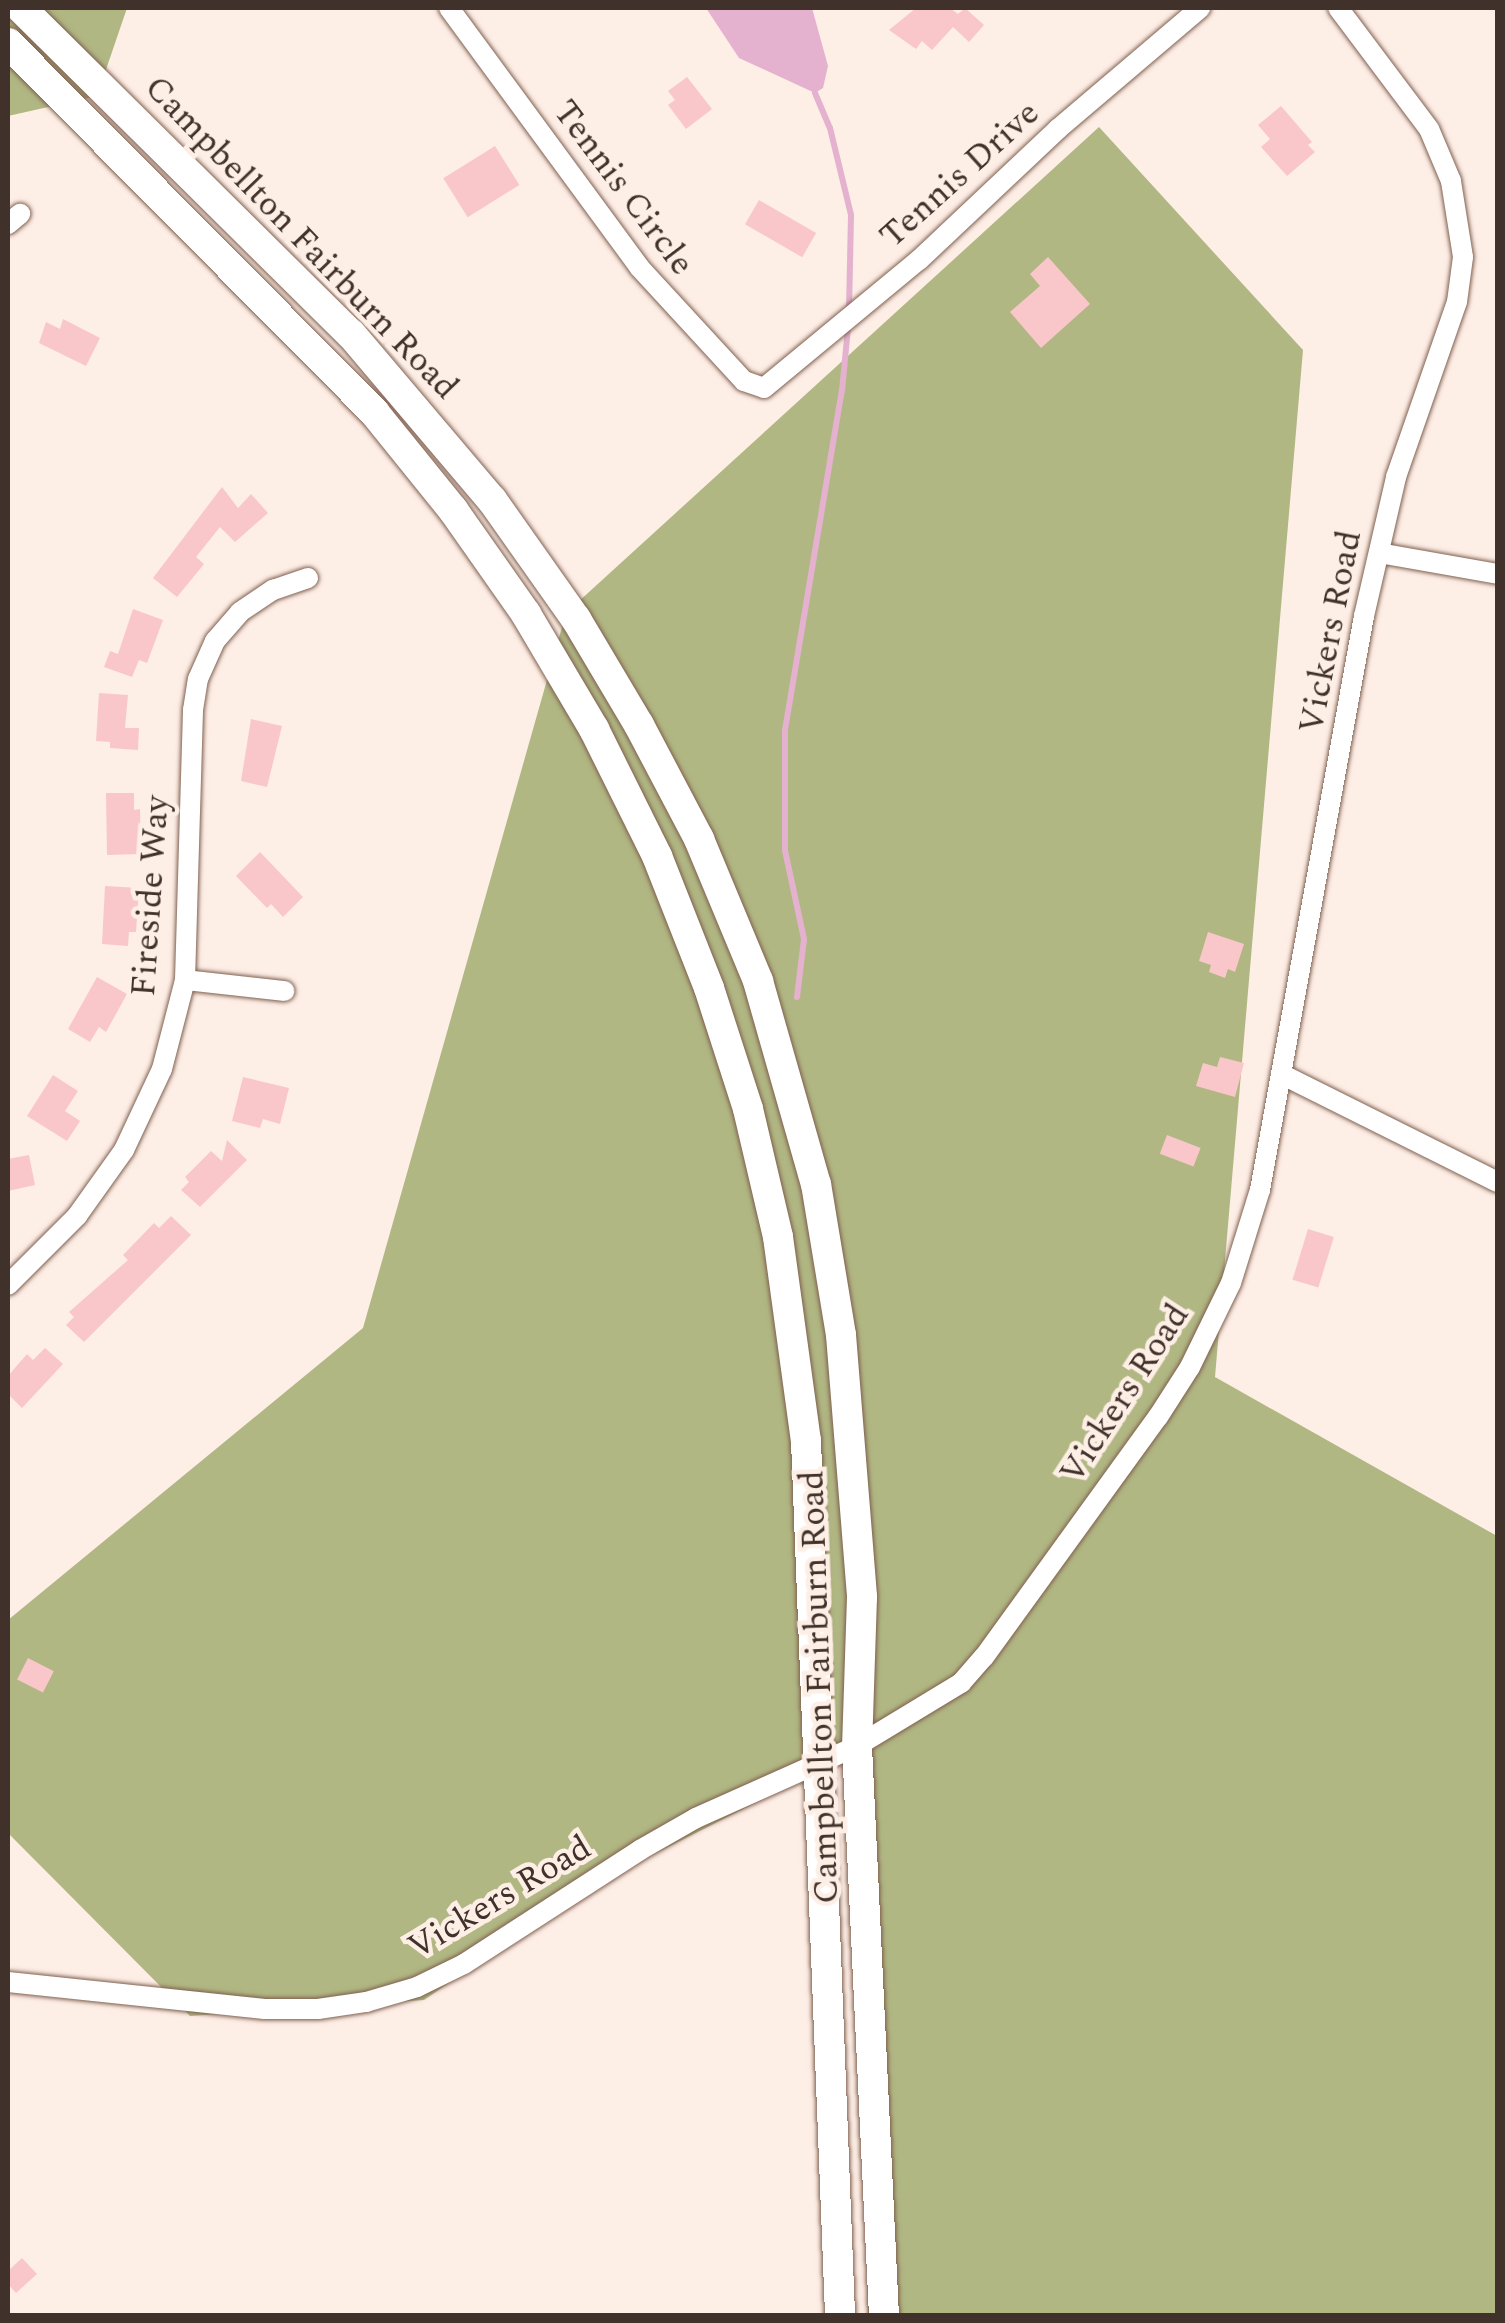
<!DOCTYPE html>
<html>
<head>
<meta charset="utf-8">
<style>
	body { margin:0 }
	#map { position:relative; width:1505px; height:2323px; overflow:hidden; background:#fdeee6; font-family:Spectral,serif }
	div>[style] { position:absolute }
	.forest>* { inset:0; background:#b0b783 }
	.water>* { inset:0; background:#e4b1cf }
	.stream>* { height:6px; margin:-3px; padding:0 3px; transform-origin:3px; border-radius:3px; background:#e4b1cf }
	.building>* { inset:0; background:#f9c7c9; transform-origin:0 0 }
	.roads { filter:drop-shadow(0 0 2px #80604f) drop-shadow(0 0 2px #80604f) }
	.street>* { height:20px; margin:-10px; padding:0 10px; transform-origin:10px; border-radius:10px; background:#fff }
	.primary>* { height:30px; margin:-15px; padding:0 15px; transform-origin:15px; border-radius:15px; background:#fff }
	span { translate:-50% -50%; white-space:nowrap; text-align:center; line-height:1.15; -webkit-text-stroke:9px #fdeee6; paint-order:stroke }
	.street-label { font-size:35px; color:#40312a }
	.frame { position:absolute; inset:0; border:10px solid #40312a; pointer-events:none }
</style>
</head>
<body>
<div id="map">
	<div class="forest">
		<i style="clip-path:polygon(8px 8px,127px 8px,97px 96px,8px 116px)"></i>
		<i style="clip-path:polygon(1099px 127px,1303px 350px,1215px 1377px,1497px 1536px,1497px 2315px,868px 2315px,854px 1753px,587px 1888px,424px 2000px,190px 2016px,8px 1833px,8px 1620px,363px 1328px,566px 613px)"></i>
	</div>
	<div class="water">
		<i style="clip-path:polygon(706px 8px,812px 8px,828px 66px,823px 88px,815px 93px,739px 58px)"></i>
	</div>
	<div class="stream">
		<i style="left:815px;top:93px;width:38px;rotate:67deg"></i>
		<i style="left:830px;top:128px;width:89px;rotate:76.4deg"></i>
		<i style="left:851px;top:215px;width:94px;rotate:91.2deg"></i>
		<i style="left:797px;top:997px;width:58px;rotate:-83.1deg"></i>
		<i style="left:804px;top:939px;width:91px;rotate:-102.1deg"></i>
		<i style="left:785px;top:850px;width:120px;rotate:-90deg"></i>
		<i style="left:785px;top:730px;width:344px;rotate:-80.5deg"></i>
		<i style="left:842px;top:391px;width:64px;rotate:-84.6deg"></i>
	</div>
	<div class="building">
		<i style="clip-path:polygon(916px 8px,950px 8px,958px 14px,965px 8px,984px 25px,969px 42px,953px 27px,932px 50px,922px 41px,916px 49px,889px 30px)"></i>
		<i style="clip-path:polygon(687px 77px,712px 109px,686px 129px,668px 105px,675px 100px,668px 91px)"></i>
		<i style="clip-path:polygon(1281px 106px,1312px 142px,1308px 145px,1315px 152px,1287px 176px,1261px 147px,1270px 139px,1258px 125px)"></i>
		<i style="left:495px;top:146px;width:46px;height:61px;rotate:58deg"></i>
		<i style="left:759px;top:200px;width:66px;height:28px;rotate:30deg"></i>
		<i style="clip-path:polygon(1048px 257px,1090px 304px,1041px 348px,1010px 312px,1040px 286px,1030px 274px)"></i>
		<i style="clip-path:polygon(63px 319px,100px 338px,86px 366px,39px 343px,46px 322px,60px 329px)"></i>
		<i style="clip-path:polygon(222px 487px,238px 508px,251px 494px,268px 513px,235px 542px,220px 527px,196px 557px,204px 564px,177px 597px,153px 578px)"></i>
		<i style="clip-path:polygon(133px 609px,163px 620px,147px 663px,139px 660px,132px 677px,104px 667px,110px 651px,118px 654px)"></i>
		<i style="clip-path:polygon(99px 693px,128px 695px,125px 728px,139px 728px,138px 750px,110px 748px,110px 742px,96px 741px)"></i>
		<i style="clip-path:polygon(251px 719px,282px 726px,267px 787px,241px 781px)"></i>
		<i style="clip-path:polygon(106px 793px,134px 793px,134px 810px,140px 809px,141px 854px,107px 855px)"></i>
		<i style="clip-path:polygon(260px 852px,303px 897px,283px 917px,271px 904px,267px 908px,236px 876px)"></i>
		<i style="clip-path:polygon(105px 886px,139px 888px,136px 932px,129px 932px,128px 946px,102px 944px)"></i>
		<i style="clip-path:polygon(1208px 932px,1244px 944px,1235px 972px,1228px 969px,1225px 978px,1209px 972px,1211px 965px,1199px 961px)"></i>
		<i style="clip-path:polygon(97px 977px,127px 994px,106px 1032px,99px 1027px,90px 1042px,68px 1029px)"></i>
		<i style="clip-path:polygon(1220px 1057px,1244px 1063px,1235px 1097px,1196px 1086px,1203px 1063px,1217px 1067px)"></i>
		<i style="clip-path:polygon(53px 1075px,78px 1091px,65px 1111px,80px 1121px,67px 1141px,27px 1116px)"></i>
		<i style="clip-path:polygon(243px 1077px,289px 1088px,280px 1124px,263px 1119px,260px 1128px,232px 1121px)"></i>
		<i style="left:1167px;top:1135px;width:36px;height:20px;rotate:21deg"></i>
		<i style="clip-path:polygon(227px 1140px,247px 1160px,200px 1207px,181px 1190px,189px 1182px,185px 1177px,211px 1151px,222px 1161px)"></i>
		<i style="clip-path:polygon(29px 1155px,35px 1185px,8px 1191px,8px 1159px)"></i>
		<i style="clip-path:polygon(171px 1216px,191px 1235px,84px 1342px,66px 1325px,74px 1317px,69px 1312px,128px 1260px,123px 1255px,154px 1223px,159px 1228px)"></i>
		<i style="left:1308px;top:1229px;width:27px;height:53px;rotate:17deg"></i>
		<i style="clip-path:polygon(45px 1348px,63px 1364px,22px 1408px,8px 1394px,8px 1376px,27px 1354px,33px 1360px)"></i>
		<i style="left:28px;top:1658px;width:29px;height:24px;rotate:27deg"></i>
		<i style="clip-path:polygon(22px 2258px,37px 2274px,16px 2293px,8px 2284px,8px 2271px)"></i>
	</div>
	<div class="roads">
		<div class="street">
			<i style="left:449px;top:8px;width:321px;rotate:53.7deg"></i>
			<i style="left:639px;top:267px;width:155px;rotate:47.4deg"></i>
			<i style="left:744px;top:381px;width:21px;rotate:19deg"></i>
			<i style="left:764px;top:388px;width:201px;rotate:-39.6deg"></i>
			<i style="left:919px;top:260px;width:191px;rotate:-43.3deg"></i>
			<i style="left:1058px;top:129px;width:187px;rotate:-40.4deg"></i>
			<i style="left:8px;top:224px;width:16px;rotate:-40deg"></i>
			<i style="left:1379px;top:553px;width:121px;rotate:10deg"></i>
			<i style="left:185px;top:980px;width:100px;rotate:6.3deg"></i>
			<i style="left:1281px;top:1074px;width:242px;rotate:26.5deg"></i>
			<i style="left:8px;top:1285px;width:98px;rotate:-45deg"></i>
			<i style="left:77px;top:1216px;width:81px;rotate:-54.5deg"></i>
			<i style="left:124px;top:1150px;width:89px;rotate:-64.9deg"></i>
			<i style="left:162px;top:1069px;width:92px;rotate:-75.5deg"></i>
			<i style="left:185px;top:980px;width:270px;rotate:-88.3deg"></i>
			<i style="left:193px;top:710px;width:31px;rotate:-81deg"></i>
			<i style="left:198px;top:679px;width:42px;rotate:-65.9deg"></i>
			<i style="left:215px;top:641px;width:38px;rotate:-49deg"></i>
			<i style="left:240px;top:612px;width:40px;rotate:-34deg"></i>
			<i style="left:273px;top:590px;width:37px;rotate:-19deg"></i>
			<i style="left:8px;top:1982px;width:258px;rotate:6deg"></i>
			<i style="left:265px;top:2009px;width:53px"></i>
			<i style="left:318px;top:2009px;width:49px;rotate:-8.3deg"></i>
			<i style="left:366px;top:2002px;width:53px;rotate:-16.4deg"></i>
			<i style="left:417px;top:1987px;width:52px;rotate:-26.1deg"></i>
			<i style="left:464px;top:1964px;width:210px;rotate:-32.9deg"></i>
			<i style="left:640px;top:1850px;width:64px;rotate:-29.7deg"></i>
			<i style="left:696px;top:1818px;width:176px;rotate:-24.1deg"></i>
			<i style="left:857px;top:1746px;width:122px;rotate:-31.2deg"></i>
			<i style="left:961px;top:1683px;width:35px;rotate:-49deg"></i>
			<i style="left:984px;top:1657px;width:296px;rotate:-54.1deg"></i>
			<i style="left:1158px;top:1417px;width:59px;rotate:-57.4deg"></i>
			<i style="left:1190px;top:1367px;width:93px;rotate:-64deg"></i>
			<i style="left:1231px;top:1283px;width:97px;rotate:-72.7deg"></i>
			<i style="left:1260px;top:1190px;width:583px;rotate:-79.73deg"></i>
			<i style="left:1364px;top:616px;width:143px;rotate:-77deg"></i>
			<i style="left:1396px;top:477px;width:185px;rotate:-70.8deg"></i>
			<i style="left:1457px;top:302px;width:45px;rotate:-82.4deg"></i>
			<i style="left:1463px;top:257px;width:77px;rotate:-99deg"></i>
			<i style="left:1451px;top:181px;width:56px;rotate:-112.9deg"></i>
			<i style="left:1429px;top:129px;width:151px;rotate:-126.9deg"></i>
		</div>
		<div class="primary">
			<i style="left:21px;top:8px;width:464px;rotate:44.7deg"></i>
			<i style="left:351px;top:334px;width:218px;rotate:49.7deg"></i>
			<i style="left:492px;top:500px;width:146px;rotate:54.8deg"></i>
			<i style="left:576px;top:619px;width:123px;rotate:59.3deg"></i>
			<i style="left:639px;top:725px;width:129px;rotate:62.2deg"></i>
			<i style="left:699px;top:839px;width:154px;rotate:67.4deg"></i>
			<i style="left:758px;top:981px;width:211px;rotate:74.1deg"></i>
			<i style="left:816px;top:1184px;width:153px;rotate:80.6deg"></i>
			<i style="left:841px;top:1335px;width:263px;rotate:85.4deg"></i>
			<i style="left:862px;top:1597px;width:149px;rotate:91.9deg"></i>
			<i style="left:857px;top:1746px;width:571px;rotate:87.29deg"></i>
			<i style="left:8px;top:43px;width:520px;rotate:45.23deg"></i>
			<i style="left:374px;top:412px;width:126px;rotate:51.1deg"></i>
			<i style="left:453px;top:510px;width:127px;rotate:54.9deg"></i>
			<i style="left:526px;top:614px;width:134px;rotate:59.4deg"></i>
			<i style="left:594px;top:729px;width:142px;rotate:63.6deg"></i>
			<i style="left:657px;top:856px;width:142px;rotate:68.5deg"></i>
			<i style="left:709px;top:988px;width:127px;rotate:72.1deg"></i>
			<i style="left:748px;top:1109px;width:131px;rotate:76.8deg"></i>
			<i style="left:778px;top:1237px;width:206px;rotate:82.2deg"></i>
			<i style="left:806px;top:1441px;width:876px;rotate:87.77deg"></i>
		</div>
	</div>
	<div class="street-label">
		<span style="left:960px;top:175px;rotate:-42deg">Tennis Drive</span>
		<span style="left:623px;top:188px;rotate:53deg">Tennis Circle</span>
		<span style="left:301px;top:238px;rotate:46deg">Campbellton Fairburn Road</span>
		<span style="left:1331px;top:632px;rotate:-79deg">Vickers Road</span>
		<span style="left:151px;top:896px;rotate:-86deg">Fireside Way</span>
		<span style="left:1125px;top:1394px;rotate:-57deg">Vickers Road</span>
		<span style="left:820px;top:1687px;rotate:-92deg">Campbellton Fairburn Road</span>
		<span style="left:500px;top:1898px;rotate:-31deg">Vickers Road</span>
	</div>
	<div class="frame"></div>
</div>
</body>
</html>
